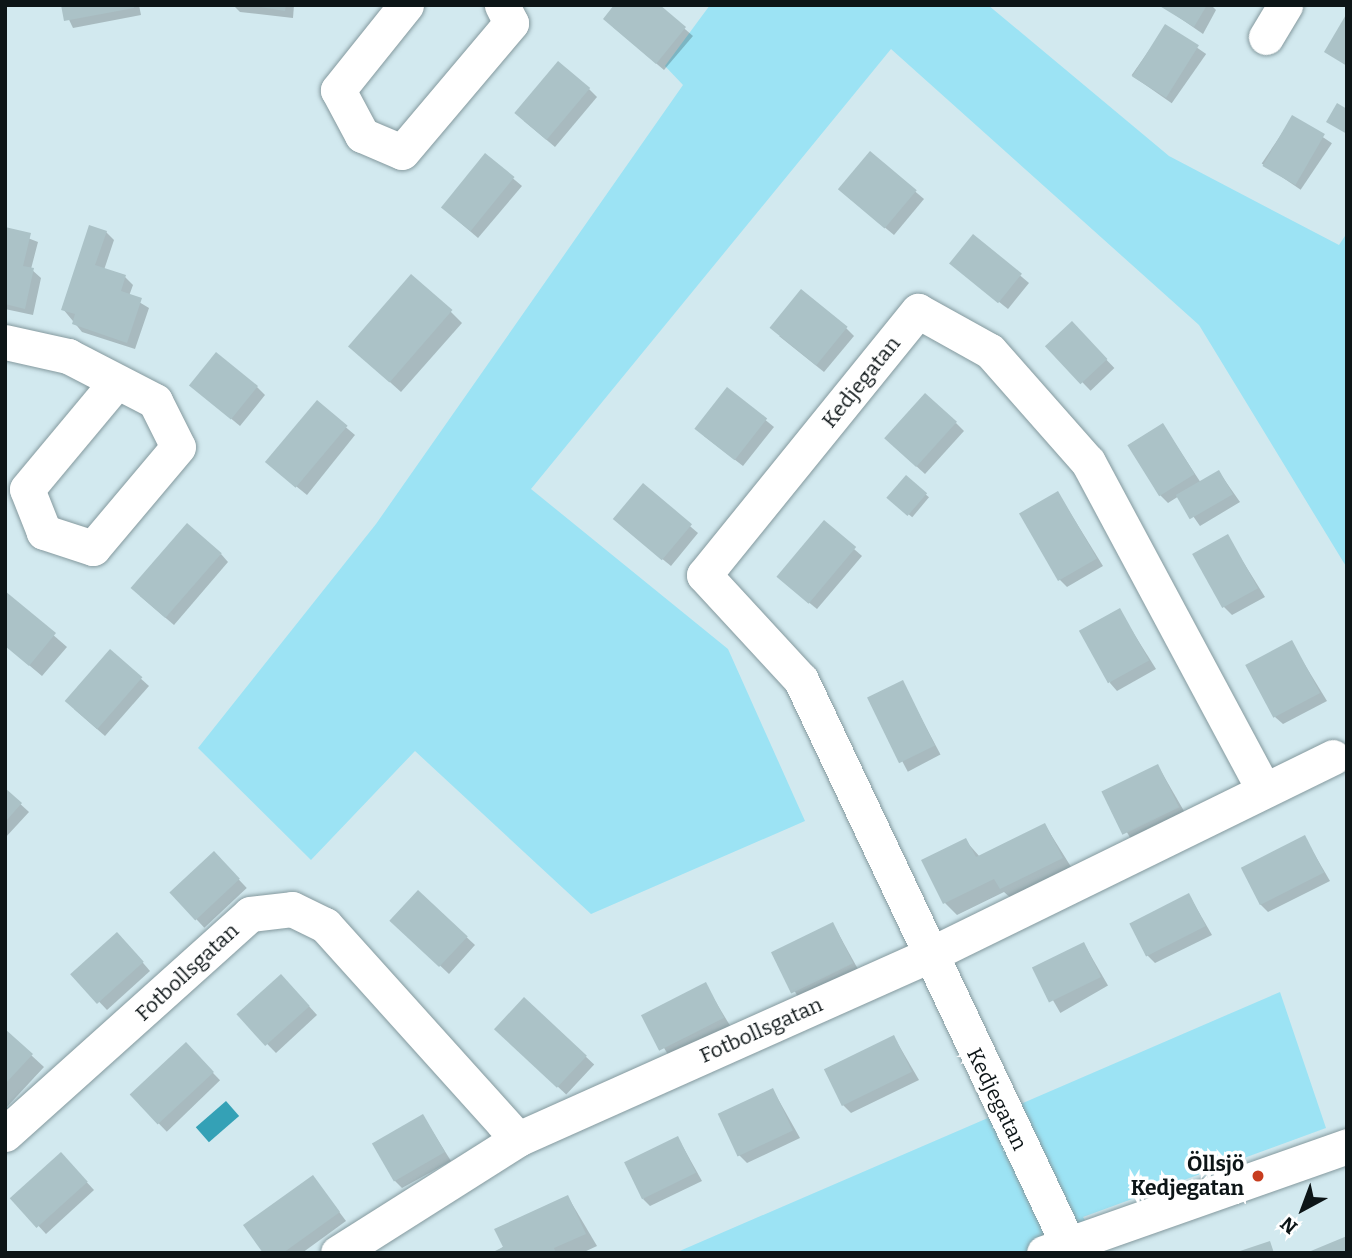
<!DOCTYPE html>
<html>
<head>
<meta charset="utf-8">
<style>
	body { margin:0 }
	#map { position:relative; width:1352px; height:1258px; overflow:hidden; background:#d2e9ef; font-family:Bitter,serif }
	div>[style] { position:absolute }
	.green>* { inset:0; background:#9ce3f4 }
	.water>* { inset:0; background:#34a1b6; transform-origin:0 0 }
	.shadow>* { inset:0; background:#0003; transform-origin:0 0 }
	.building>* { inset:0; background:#abc2c7; transform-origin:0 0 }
	.roads { filter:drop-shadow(0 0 2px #84999e) drop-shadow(0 0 2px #84999e) }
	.minor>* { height:35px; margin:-17.5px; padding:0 17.5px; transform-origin:17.5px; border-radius:17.5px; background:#fff }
	.dots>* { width:19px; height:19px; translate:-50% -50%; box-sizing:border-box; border:4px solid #fff; border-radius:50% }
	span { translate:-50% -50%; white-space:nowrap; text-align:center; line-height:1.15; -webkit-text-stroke:7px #fff; paint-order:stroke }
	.street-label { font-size:21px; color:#0d1517 }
	.poi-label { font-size:21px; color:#0d1517; font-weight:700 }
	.right { translate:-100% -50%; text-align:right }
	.frame { position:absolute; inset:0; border:7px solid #0d1517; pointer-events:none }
	.north { position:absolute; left:1268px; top:1174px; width:70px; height:70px; -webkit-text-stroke:5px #fff; paint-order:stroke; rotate:221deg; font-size:19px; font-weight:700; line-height:28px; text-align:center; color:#0d1517 }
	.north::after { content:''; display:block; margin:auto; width:24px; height:32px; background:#0d1517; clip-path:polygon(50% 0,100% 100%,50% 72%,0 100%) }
</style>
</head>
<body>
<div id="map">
	<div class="green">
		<i style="clip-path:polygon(710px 5px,988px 5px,1169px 156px,1339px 245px,1347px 233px,1347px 568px,1199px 325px,891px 49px,531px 489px,728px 649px,805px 821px,591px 914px,415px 751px,311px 860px,198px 748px,376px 524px,683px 85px,665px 66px)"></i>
		<i style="clip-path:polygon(1280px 992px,1326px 1128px,1083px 1217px,1106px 1253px,675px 1253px)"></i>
	</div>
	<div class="water">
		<i style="left:226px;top:1101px;width:20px;height:40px;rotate:49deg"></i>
	</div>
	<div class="shadow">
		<i style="clip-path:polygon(62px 5px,139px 5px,141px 15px,73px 28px)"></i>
		<i style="clip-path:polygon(233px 5px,294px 5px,293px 18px,240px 12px)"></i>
		<i style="clip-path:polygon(657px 5px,693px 36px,664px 70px,613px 27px)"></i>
		<i style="clip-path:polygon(1161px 5px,1211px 5px,1216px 10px,1203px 34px)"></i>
		<i style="left:1166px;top:26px;width:49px;height:60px;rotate:35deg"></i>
		<i style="clip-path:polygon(589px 89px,597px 97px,555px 147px,524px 121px)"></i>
		<i style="left:1293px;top:117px;width:47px;height:56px;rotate:34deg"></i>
		<i style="clip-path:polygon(870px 153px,924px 199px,894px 235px,848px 197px)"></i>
		<i style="clip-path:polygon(485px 155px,522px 186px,478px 238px,450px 214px)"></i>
		<i style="clip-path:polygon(5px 229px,38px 242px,31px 269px,41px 278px,33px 315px,5px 309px)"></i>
		<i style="clip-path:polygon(106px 232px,114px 240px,104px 270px,125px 277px,133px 285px,129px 296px,149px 308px,135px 349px,82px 332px,63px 309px)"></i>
		<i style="clip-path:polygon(973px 236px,1029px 283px,1008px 309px,960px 271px)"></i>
		<i style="clip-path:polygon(450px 311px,462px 323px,401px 392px,362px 357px)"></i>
		<i style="left:1072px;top:324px;width:61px;height:33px;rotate:46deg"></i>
		<i style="clip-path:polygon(846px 328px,854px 336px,824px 372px,779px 336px)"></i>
		<i style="clip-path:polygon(257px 387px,265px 395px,240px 426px,199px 392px)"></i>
		<i style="clip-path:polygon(727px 389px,774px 427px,743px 466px,704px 436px)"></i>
		<i style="clip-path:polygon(317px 403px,355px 435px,307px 495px,276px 470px)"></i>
		<i style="clip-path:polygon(956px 423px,964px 431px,925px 474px,894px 446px)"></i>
		<i style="clip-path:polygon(1163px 425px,1201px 483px,1219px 472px,1240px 502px,1200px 526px,1179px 496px,1168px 503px,1160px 495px,1130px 445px)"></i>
		<i style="left:906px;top:478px;width:30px;height:26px;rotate:40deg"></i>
		<i style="clip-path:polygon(643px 486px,698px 533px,671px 566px,623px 527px)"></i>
		<i style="clip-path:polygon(1058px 493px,1103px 566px,1067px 587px,1059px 579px)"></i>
		<i style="clip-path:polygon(1227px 536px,1265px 597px,1232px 615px,1224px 607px)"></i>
		<i style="clip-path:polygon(854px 549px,862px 556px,817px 609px,786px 584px)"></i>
		<i style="clip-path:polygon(221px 554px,228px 562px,174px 625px,140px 596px)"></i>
		<i style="clip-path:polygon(5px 593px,67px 647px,42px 676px,5px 645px)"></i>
		<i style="clip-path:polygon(1119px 610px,1156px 669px,1117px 691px,1110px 683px)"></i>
		<i style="clip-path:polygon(1291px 642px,1327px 701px,1283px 724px,1275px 717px)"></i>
		<i style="clip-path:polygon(110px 651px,149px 686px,105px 736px,74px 709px)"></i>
		<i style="left:902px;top:682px;width:82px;height:37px;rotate:62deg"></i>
		<i style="left:1158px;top:766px;width:56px;height:60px;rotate:60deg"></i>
		<i style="clip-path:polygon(5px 790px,29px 812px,5px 838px)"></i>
		<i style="clip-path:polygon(1045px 825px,1073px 870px,1013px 900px,1004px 892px,957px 915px,945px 903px,923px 861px,965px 840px,980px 857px)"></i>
		<i style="clip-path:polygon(1305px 838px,1330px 881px,1268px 912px,1260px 904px)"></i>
		<i style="left:214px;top:853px;width:48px;height:58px;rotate:47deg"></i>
		<i style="clip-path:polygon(418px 892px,475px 945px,449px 974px,400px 928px)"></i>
		<i style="clip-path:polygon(1189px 895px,1212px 935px,1155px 963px,1147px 955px)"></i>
		<i style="left:833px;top:924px;width:54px;height:66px;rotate:61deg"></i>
		<i style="clip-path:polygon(125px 942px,150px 971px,107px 1010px,74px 975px)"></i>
		<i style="left:1084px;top:944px;width:48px;height:55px;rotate:60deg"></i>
		<i style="clip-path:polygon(289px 984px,317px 1015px,276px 1053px,239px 1015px)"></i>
		<i style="left:705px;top:984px;width:50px;height:68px;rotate:59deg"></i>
		<i style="left:524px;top:999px;width:96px;height:41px;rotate:43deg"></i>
		<i style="clip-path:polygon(5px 1031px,44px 1067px,5px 1109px)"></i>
		<i style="clip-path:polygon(894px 1037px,919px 1080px,851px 1113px,843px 1105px)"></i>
		<i style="left:186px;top:1045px;width:49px;height:74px;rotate:46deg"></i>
		<i style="clip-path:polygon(773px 1090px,800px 1138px,747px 1163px,739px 1155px)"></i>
		<i style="clip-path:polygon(423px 1116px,451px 1161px,402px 1188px,394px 1180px)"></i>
		<i style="clip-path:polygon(678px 1138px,702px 1181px,650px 1206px,643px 1199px)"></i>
		<i style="clip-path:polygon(68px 1162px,94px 1190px,46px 1234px,13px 1198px)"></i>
		<i style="clip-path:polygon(313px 1177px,346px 1221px,302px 1253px,266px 1253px)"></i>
		<i style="clip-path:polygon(568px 1197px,597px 1246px,582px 1253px,495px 1253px)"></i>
	</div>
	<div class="building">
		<i style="clip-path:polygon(61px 5px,134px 5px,134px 8px,64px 21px)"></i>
		<i style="clip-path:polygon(248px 5px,286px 5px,285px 11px)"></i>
		<i style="clip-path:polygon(614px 5px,660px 5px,686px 27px,656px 64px,603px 19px)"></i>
		<i style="clip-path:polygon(1158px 5px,1207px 5px,1194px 27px)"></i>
		<i style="clip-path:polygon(1347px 13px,1347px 66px,1324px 52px)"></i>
		<i style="left:1165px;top:24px;width:40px;height:62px;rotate:32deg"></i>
		<i style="left:558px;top:61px;width:42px;height:68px;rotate:40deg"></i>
		<i style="clip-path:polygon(1337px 103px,1347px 109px,1347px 134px,1326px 122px)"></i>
		<i style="left:1292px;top:115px;width:38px;height:59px;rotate:30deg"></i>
		<i style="left:870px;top:151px;width:61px;height:50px;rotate:40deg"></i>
		<i style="left:485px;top:153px;width:38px;height:70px;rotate:39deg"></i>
		<i style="clip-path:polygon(89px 225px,107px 231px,95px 265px,126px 275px,121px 291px,142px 298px,127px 343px,72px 324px,75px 314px,61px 310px)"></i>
		<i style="clip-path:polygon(5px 227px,31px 233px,23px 266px,34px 268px,25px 309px,5px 304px)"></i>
		<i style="left:973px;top:234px;width:63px;height:38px;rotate:39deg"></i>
		<i style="left:411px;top:274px;width:55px;height:96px;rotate:41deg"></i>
		<i style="left:801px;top:289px;width:60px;height:50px;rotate:39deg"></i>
		<i style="left:1072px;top:321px;width:52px;height:37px;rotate:47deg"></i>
		<i style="left:216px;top:352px;width:54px;height:43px;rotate:39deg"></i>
		<i style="left:727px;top:387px;width:51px;height:53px;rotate:38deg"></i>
		<i style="left:925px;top:393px;width:43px;height:61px;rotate:42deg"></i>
		<i style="left:317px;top:400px;width:40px;height:81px;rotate:40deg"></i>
		<i style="left:1163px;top:423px;width:60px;height:42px;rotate:58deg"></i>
		<i style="left:1219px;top:470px;width:28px;height:50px;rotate:60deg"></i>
		<i style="left:906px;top:475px;width:28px;height:30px;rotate:41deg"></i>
		<i style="left:643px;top:483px;width:64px;height:47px;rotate:40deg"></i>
		<i style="left:1058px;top:491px;width:78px;height:45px;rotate:60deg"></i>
		<i style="left:824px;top:520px;width:42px;height:74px;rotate:40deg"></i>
		<i style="left:187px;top:523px;width:46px;height:86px;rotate:41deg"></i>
		<i style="left:1228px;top:534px;width:62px;height:41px;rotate:61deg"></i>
		<i style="clip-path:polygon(5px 591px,56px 633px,29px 666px,5px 646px)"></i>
		<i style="left:1120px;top:608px;width:60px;height:47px;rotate:61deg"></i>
		<i style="left:1292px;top:640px;width:60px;height:53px;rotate:62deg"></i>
		<i style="left:110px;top:649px;width:43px;height:69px;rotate:41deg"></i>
		<i style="left:903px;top:680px;width:73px;height:40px;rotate:64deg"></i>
		<i style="left:1158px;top:764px;width:48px;height:63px;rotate:64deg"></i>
		<i style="clip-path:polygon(5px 788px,22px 803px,5px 822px)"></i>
		<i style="clip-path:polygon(1045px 823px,1063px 858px,1000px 889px,994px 879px,943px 904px,921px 860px,966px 838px,976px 857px)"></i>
		<i style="left:1305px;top:835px;width:42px;height:72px;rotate:63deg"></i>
		<i style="left:214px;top:851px;width:38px;height:61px;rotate:47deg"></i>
		<i style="left:418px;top:890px;width:68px;height:42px;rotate:43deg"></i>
		<i style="left:1189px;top:893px;width:37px;height:67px;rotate:63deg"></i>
		<i style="left:833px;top:922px;width:46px;height:69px;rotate:64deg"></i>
		<i style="left:117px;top:932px;width:40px;height:63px;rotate:48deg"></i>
		<i style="left:1084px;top:942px;width:39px;height:58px;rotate:64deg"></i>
		<i style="left:281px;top:974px;width:43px;height:60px;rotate:48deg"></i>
		<i style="left:706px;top:982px;width:40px;height:73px;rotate:63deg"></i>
		<i style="left:524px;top:997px;width:86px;height:44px;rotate:43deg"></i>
		<i style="clip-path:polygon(5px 1029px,33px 1054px,5px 1084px)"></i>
		<i style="left:894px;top:1035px;width:41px;height:78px;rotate:64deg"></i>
		<i style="left:186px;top:1042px;width:41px;height:77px;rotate:47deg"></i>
		<i style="left:773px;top:1088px;width:47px;height:61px;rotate:65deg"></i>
		<i style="left:423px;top:1114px;width:44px;height:59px;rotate:60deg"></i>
		<i style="left:678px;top:1136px;width:41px;height:60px;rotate:64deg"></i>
		<i style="left:61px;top:1152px;width:40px;height:69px;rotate:48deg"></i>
		<i style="clip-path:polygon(313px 1175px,340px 1212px,283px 1253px,263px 1253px,243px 1225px)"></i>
		<i style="clip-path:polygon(568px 1195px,586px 1234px,554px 1248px,556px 1253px,491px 1253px,503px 1247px,494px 1229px)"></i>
		<i style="clip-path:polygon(1347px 1236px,1347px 1253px,1306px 1253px)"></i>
		<i style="clip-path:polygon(1270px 1241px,1274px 1253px,1237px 1253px,1237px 1252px)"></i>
	</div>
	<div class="roads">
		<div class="minor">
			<i style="left:406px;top:5px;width:109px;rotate:128.7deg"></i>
			<i style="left:338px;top:90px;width:51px;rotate:61.9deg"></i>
			<i style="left:362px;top:135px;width:43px;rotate:23deg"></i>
			<i style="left:402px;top:152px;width:169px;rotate:-49.8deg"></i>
			<i style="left:511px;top:23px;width:20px;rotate:-117deg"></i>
			<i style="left:1266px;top:37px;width:37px;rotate:-59deg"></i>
			<i style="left:5px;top:342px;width:65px;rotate:12.5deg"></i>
			<i style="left:68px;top:356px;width:98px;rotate:27.3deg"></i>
			<i style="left:155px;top:401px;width:51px;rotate:63.4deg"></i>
			<i style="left:178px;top:447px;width:132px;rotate:130.1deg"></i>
			<i style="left:93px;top:548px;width:52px;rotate:-161.9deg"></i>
			<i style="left:44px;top:532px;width:46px;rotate:-111.6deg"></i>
			<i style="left:27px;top:489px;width:139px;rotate:-50.2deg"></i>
			<i style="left:5px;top:1134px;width:329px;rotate:-41.9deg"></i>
			<i style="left:250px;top:914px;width:42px;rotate:-6.8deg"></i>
			<i style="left:292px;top:909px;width:37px;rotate:26deg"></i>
			<i style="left:325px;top:925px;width:288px;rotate:48deg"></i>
			<i style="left:1067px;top:1242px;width:622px;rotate:-115.33deg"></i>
			<i style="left:801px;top:680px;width:143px;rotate:-132.7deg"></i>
			<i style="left:704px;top:575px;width:340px;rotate:-51deg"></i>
			<i style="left:918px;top:311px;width:82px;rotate:29.1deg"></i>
			<i style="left:990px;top:351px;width:148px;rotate:48.6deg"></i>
			<i style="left:1088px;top:462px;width:372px;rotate:61.8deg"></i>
			<i style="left:338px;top:1253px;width:213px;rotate:-32.3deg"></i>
			<i style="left:518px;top:1139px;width:448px;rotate:-24.1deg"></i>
			<i style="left:927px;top:956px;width:452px;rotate:-26.1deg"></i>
			<i style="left:1044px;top:1253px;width:321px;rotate:-19.4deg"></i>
		</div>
	</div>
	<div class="dots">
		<i style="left:1258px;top:1176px;background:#c73d1f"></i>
	</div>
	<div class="street-label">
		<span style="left:861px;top:382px;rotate:-51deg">Kedjegatan</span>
		<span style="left:187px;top:972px;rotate:-43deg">Fotbollsgatan</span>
		<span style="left:761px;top:1030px;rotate:-24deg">Fotbollsgatan</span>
		<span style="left:997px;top:1099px;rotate:64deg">Kedjegatan</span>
	</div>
	<div class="poi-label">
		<span class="right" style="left:1244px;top:1176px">Öllsjö<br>Kedjegatan</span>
	</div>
	<div class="frame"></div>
	<div class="north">N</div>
</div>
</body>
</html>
